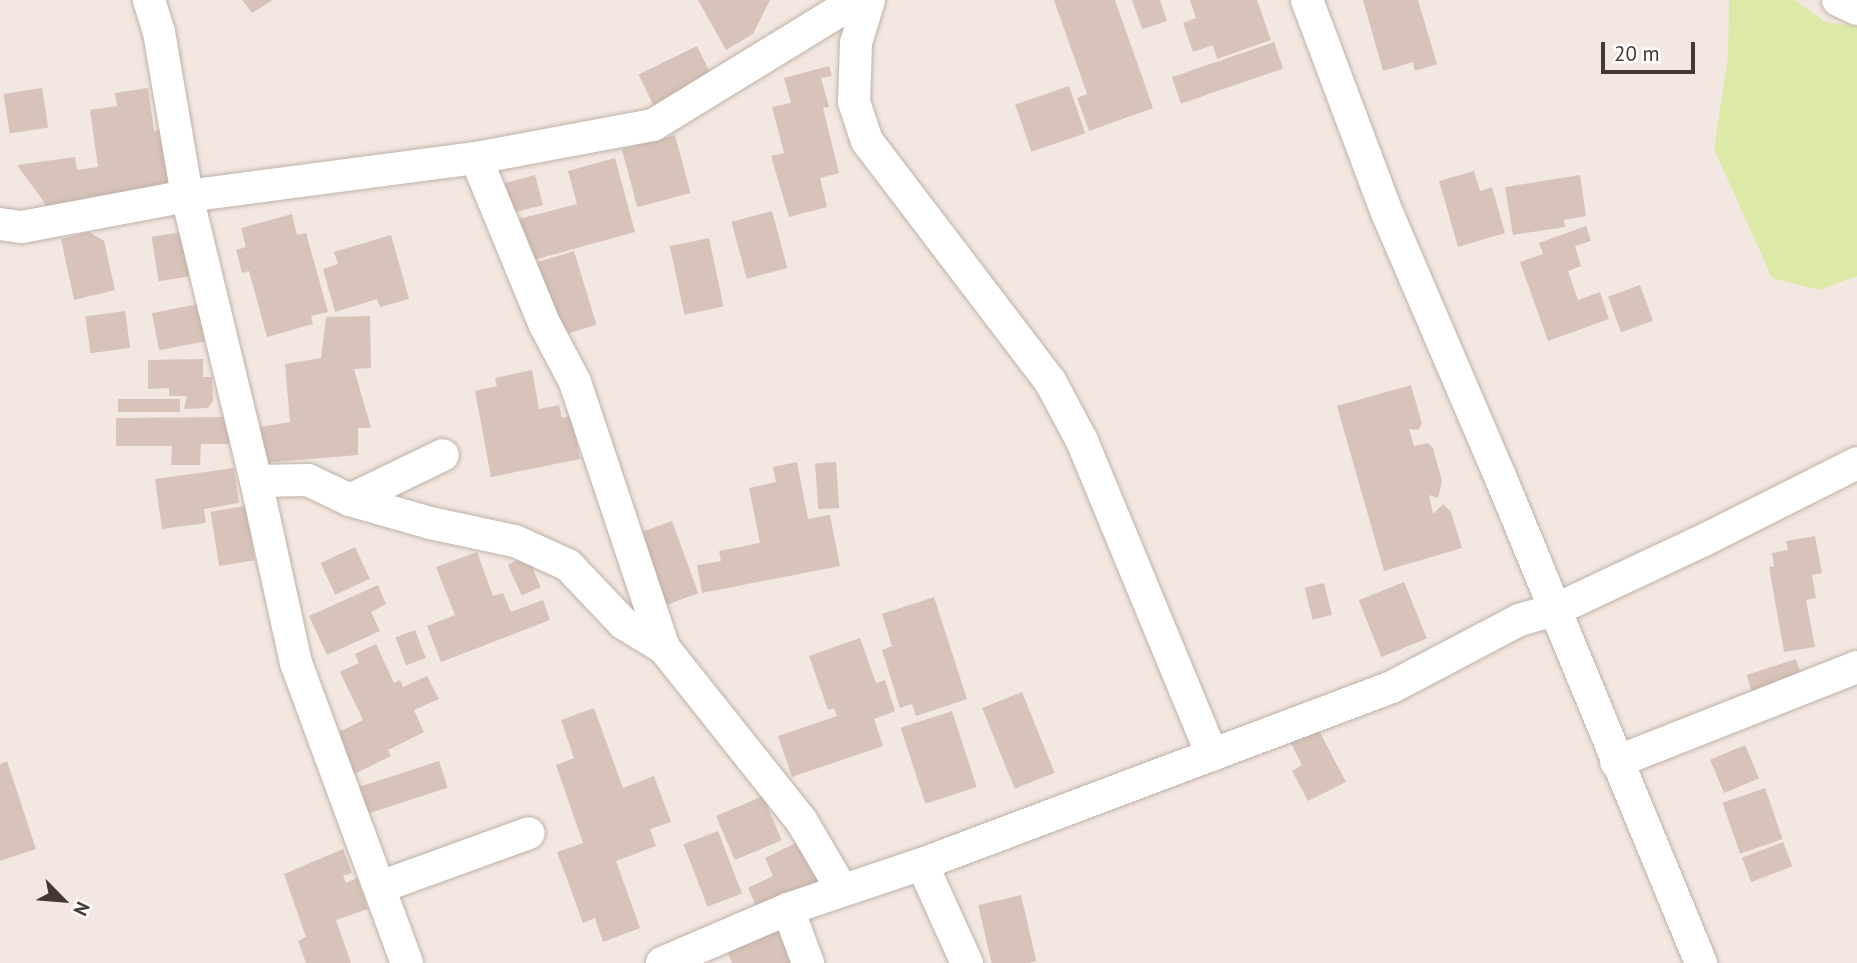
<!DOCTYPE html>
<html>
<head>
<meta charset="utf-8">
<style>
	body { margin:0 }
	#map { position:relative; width:1857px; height:963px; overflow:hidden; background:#f2e8e1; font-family:"PT Sans",sans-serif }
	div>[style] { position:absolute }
	.green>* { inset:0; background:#dde9a7 }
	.building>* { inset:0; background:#d7c3b9; transform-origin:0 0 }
	.roads { filter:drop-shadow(0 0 2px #c0b1a7) drop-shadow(0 0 2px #c0b1a7) }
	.minor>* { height:32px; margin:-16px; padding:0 16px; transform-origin:16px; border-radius:16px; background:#fff }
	span { translate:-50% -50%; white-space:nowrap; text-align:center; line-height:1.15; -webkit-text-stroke:6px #fff; paint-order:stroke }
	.north { position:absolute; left:28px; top:865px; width:70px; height:70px; -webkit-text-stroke:5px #fff; paint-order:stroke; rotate:115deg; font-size:19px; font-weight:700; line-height:28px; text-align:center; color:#433832 }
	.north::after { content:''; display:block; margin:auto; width:24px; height:32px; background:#433832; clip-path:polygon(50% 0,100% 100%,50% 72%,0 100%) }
	.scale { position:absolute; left:1601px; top:42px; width:94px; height:32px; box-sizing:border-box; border:4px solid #433832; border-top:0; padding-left:9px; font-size:21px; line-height:24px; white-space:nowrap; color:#433832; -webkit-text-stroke:5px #fff; paint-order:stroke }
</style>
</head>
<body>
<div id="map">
	<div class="green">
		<i style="clip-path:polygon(1729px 0,1795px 0,1825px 22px,1857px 26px,1857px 276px,1819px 290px,1772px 278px,1714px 149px,1728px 56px)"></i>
	</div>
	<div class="building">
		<i style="clip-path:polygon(242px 0,273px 0,252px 13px)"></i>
		<i style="clip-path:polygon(698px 0,770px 0,753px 34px,726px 50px)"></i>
		<i style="clip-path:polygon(1054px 0,1115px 0,1153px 108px,1089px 131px,1077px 98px,1087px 94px)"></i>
		<i style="clip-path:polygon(1132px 0,1160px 0,1167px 21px,1142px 29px)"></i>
		<i style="clip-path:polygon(1190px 0,1257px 0,1271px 40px,1217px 59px,1213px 45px,1193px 52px,1183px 23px,1196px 18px)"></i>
		<i style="clip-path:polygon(1363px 0,1418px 0,1437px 64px,1415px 71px,1413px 62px,1383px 71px)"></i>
		<i style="left:1274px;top:42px;width:28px;height:108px;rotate:71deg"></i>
		<i style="left:697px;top:46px;width:39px;height:65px;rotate:64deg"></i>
		<i style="clip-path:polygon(829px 66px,832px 76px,821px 78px,829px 107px,823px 108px,839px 173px,820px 178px,827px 207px,789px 217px,771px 156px,784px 153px,772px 107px,791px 103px,784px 78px)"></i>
		<i style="left:1069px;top:86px;width:50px;height:57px;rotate:71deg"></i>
		<i style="left:42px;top:88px;width:40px;height:39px;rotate:81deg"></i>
		<i style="clip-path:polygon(148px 88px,154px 131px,166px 129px,175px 194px,52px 213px,17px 165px,75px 157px,77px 170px,98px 167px,90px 110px,117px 106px,115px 93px)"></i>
		<i style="left:675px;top:135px;width:60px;height:55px;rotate:75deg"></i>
		<i style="clip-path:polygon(615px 158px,635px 232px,530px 261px,519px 219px,577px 204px,568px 171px)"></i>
		<i style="clip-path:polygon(1474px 171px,1480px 191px,1492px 187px,1505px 233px,1458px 247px,1439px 181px)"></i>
		<i style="left:535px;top:175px;width:31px;height:37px;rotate:75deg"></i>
		<i style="clip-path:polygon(1580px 175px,1586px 216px,1564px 220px,1565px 227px,1513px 235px,1505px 187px)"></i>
		<i style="left:772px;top:211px;width:59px;height:42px;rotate:75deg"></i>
		<i style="clip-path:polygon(292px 214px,297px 235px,306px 233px,328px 312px,311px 316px,313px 324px,267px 337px,249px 271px,242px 273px,236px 250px,246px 247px,241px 228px)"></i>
		<i style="clip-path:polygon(1586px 226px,1591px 241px,1575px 246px,1581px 266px,1568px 271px,1578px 300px,1600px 292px,1609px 319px,1548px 341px,1520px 262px,1543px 254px,1539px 243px)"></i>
		<i style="left:194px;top:230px;width:45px;height:43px;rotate:81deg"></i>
		<i style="clip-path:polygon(89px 232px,104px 241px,115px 290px,74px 300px,61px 239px)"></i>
		<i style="clip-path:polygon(391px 235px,409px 299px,380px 307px,377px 299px,335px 312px,323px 269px,338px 264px,334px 252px)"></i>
		<i style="left:709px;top:238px;width:70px;height:40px;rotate:78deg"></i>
		<i style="left:574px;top:251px;width:77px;height:42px;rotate:73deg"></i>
		<i style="left:1640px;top:285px;width:38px;height:34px;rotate:70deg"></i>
		<i style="left:198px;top:304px;width:38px;height:47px;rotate:79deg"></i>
		<i style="left:125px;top:311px;width:37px;height:40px;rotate:82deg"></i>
		<i style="clip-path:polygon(370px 316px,371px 368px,354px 369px,371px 428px,358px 428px,358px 455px,262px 463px,259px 427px,290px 422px,285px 364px,321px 358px,326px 317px)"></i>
		<i style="clip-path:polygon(203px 359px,203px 377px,212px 377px,213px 401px,208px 408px,184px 409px,187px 396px,169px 396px,169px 388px,148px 389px,148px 360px)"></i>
		<i style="clip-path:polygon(532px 370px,539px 409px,559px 405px,562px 418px,571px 416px,580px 459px,491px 477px,475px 391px,497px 386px,495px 378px)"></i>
		<i style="clip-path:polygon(1411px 385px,1422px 424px,1418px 430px,1409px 429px,1414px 446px,1428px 443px,1433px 448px,1442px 481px,1438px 498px,1429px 495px,1433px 514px,1443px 504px,1451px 512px,1462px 548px,1384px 571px,1337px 406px)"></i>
		<i style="left:118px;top:399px;width:62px;height:13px"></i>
		<i style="clip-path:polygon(229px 417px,229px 444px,201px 444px,200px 465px,171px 465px,172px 446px,116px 446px,116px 418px)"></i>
		<i style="clip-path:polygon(797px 462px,808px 519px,830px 515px,840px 566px,702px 593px,697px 565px,721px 561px,719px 551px,760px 543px,749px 488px,776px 482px,773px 467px)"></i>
		<i style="left:836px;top:462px;width:46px;height:21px;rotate:86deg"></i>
		<i style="clip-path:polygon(234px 468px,239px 503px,204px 509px,206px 523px,162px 529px,155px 479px)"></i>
		<i style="left:246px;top:506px;width:55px;height:36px;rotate:81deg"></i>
		<i style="left:672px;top:521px;width:77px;height:37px;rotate:70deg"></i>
		<i style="clip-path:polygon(1815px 536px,1822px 573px,1812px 575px,1816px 598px,1806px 600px,1815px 647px,1784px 652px,1769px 567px,1774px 566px,1772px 553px,1788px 550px,1786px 541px)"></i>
		<i style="left:355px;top:547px;width:35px;height:38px;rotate:65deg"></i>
		<i style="clip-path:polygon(477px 552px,493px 596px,503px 593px,511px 612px,543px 600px,550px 620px,441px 662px,427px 626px,455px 615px,436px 567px)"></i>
		<i style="left:527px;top:556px;width:34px;height:21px;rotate:66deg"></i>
		<i style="left:1404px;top:582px;width:61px;height:49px;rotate:68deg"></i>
		<i style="left:1324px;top:583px;width:33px;height:20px;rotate:76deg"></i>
		<i style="clip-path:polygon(378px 585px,386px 604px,371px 612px,380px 631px,327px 655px,309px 616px)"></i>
		<i style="clip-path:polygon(934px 597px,967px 699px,916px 716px,912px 704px,900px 708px,882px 650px,892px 646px,882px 614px)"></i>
		<i style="left:415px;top:630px;width:30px;height:21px;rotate:69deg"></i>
		<i style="clip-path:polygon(860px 638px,876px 683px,885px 680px,895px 711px,874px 719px,883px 746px,792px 777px,778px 736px,837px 716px,834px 708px,828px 710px,809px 656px)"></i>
		<i style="clip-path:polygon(376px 644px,394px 683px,400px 680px,403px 687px,427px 676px,439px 699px,414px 710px,424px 732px,388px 750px,391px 756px,346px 778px,327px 738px,363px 720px,340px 672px,359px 663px,355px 654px)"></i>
		<i style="left:1796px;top:659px;width:25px;height:52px;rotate:72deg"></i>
		<i style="left:1022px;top:692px;width:87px;height:43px;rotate:68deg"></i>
		<i style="clip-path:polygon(594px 708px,623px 788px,654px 776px,671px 822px,650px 829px,656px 846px,616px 861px,640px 928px,603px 942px,595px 918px,583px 923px,557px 852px,583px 843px,556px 765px,574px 758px,561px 720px)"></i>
		<i style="left:952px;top:711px;width:80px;height:54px;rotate:72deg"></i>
		<i style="clip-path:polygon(1316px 725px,1346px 782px,1308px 801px,1292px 771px,1302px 765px,1289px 739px)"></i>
		<i style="left:1745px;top:745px;width:36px;height:38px;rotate:67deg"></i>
		<i style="clip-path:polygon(7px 761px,36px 849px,0 861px,0 764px)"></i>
		<i style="left:439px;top:761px;width:28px;height:91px;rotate:72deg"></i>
		<i style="left:1765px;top:788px;width:54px;height:45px;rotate:71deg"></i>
		<i style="left:763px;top:796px;width:48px;height:51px;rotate:67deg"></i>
		<i style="left:718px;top:831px;width:67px;height:37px;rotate:69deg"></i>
		<i style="clip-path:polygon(800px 841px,820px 886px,759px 913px,748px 888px,773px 876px,765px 858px)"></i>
		<i style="left:1783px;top:842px;width:26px;height:44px;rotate:69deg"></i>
		<i style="clip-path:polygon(343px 849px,352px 873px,343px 876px,346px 883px,357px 878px,368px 909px,336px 920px,351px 963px,306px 963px,298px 941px,306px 937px,284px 874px)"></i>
		<i style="left:1021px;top:895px;width:68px;height:44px;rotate:77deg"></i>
		<i style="clip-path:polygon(785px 928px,798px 963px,732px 963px,727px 950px)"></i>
	</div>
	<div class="roads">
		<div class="minor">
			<i style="left:149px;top:0;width:34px;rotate:73deg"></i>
			<i style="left:159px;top:32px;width:166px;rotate:80.3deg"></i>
			<i style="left:187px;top:196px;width:293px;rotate:76.4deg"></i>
			<i style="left:256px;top:481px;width:186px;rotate:77.6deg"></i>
			<i style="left:296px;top:663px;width:320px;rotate:69.7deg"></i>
			<i style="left:869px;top:0;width:45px;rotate:106.8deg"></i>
			<i style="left:856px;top:43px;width:59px;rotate:91.9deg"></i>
			<i style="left:854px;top:102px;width:41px;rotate:71.6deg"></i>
			<i style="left:867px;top:141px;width:302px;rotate:52.7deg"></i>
			<i style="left:1050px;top:381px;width:68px;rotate:61.9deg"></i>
			<i style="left:1082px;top:441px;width:340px;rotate:67.5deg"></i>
			<i style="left:1307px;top:0;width:230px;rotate:69.4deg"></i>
			<i style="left:1388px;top:215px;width:284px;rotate:66.8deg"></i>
			<i style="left:1500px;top:476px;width:527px;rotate:67.57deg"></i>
			<i style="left:1838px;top:0;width:21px;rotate:25deg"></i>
			<i style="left:476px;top:158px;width:181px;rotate:67.6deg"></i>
			<i style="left:545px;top:325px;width:64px;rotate:62.2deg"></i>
			<i style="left:575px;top:382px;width:280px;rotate:71.5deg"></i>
			<i style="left:664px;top:648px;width:220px;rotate:51.5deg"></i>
			<i style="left:801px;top:820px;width:81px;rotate:59.6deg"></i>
			<i style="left:0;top:224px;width:22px;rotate:8deg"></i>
			<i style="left:22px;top:227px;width:168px;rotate:-10.6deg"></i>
			<i style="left:187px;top:196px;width:291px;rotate:-7.5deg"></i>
			<i style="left:476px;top:158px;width:180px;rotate:-10.6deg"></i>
			<i style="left:653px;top:125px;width:239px;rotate:-31.5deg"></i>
			<i style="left:256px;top:481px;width:52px;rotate:-1.1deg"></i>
			<i style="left:308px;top:480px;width:47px;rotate:25.5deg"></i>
			<i style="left:350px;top:500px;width:83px;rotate:16deg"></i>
			<i style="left:430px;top:523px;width:87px;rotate:12deg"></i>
			<i style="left:515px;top:541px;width:58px;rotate:24.4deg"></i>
			<i style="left:568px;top:565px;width:80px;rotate:46.5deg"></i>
			<i style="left:623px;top:623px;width:48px;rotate:31.4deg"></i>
			<i style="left:350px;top:500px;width:103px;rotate:-25.8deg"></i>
			<i style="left:1616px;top:762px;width:259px;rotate:-21.5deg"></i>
			<i style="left:922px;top:864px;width:109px;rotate:65.6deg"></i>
			<i style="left:380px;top:887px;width:158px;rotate:-19.9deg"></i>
			<i style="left:788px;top:909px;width:58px;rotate:69.7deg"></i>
			<i style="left:662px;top:963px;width:137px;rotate:-23.2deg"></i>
			<i style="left:788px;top:909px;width:141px;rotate:-18.6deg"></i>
			<i style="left:922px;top:864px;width:502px;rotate:-20.64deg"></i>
			<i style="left:1392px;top:687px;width:144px;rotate:-27.8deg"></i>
			<i style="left:1519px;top:620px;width:37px;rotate:-16deg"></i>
			<i style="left:1555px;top:610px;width:165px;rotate:-25.2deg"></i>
			<i style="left:1704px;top:540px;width:171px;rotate:-26.7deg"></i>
		</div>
	</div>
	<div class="north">N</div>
	<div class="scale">20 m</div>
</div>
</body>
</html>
